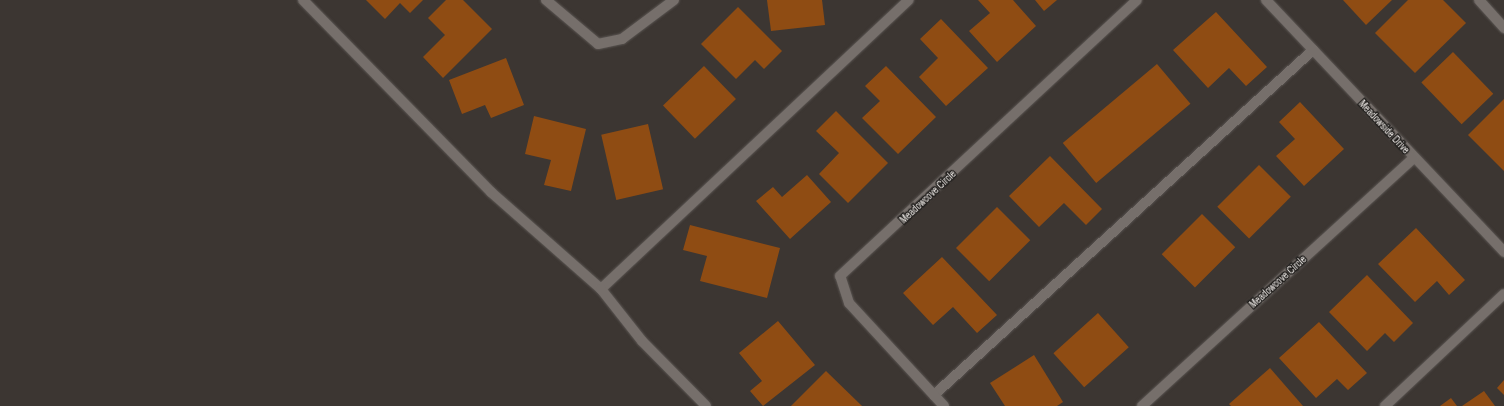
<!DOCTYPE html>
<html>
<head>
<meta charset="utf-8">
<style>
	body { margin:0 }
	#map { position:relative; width:1504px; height:406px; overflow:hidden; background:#3c3632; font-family:"Archivo Narrow",sans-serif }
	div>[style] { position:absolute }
	.building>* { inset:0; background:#8f4c13; transform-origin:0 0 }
	.roads { filter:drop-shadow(0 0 1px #5a5552) drop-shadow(0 0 1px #5a5552) }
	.lane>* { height:10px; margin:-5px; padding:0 5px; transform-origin:5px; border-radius:5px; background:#766f6b }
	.street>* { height:10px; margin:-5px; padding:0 5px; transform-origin:5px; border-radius:5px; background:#766f6b }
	span { translate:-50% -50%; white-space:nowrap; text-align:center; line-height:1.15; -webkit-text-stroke:3px #201e1c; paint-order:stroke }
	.street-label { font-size:10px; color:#e9e5e2 }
</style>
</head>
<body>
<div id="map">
	<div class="building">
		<i style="clip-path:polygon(366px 0,423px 0,410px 13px,400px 3px,385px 19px)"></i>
		<i style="clip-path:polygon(446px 0,463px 0,492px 29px,443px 78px,423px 57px,445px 35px,428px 18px)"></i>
		<i style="clip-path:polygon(767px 0,822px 0,825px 25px,771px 31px)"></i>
		<i style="clip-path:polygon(978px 0,1013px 0,1036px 26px,997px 62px,969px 31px,990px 13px)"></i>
		<i style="clip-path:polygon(1035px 0,1057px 0,1044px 11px)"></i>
		<i style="clip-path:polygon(1343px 0,1392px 0,1366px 25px)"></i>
		<i style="clip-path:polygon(1408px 0,1443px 0,1466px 23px,1415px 73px,1375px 33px)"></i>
		<i style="clip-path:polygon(738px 7px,782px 51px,764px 69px,755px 60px,736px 79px,701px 44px)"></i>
		<i style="clip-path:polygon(1216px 12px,1267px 67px,1246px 86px,1229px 68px,1208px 88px,1173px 50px)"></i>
		<i style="clip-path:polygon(941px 19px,988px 68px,946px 106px,919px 77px,938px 58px,920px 39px)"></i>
		<i style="left:1453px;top:52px;width:58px;height:44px;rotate:46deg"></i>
		<i style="clip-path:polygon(506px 58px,524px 105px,491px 118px,485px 105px,462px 114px,449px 80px)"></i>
		<i style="left:1157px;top:64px;width:52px;height:123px;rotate:50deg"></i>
		<i style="left:704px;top:66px;width:46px;height:57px;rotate:46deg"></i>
		<i style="clip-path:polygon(886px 66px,936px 117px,898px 154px,862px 118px,880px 101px,865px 86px)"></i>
		<i style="clip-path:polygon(1504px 99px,1504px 171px,1468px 135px)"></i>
		<i style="clip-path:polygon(1300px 102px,1344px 149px,1304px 186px,1276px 156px,1295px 139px,1279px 122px)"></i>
		<i style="clip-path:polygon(836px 111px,888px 163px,848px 203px,819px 174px,839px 153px,816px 131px)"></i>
		<i style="clip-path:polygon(534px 116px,586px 129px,571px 191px,544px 185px,551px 160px,525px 154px)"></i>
		<i style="left:648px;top:124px;width:67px;height:48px;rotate:77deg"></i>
		<i style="clip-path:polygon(1050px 156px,1102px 209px,1086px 225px,1064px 203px,1039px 227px,1009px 196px)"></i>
		<i style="left:1259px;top:165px;width:45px;height:59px;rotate:45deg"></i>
		<i style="clip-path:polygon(807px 175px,831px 202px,790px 239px,756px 201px,773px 187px,782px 197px)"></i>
		<i style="left:997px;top:207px;width:47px;height:58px;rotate:45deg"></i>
		<i style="left:1202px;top:214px;width:47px;height:57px;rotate:45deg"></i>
		<i style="clip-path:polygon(690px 225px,780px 248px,767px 298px,700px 281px,707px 256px,683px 250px)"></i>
		<i style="clip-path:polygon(1416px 228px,1465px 280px,1449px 295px,1437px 281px,1415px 302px,1378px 264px)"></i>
		<i style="clip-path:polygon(942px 257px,997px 315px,977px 333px,953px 307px,933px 325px,903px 293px)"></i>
		<i style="clip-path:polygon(1367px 275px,1413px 323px,1394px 342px,1385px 333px,1367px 351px,1329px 312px)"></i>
		<i style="left:1098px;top:313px;width:46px;height:60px;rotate:48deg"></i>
		<i style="clip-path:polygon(778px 321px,815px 365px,763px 406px,750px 391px,762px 381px,739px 353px)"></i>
		<i style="clip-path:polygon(1319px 322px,1367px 373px,1348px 390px,1337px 379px,1316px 398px,1279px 358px)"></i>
		<i style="clip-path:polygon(1034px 355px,1063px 402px,1057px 406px,1005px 406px,990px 383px)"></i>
		<i style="clip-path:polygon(1270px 368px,1303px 406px,1231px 406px,1229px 404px)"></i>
		<i style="clip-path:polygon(826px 371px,862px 406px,791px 406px)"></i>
		<i style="clip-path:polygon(1504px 380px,1504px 395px,1497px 388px)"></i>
		<i style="clip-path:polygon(1484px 391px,1495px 406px,1462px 406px)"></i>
		<i style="clip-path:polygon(1451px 398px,1457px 406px,1440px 406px)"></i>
	</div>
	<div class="roads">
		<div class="lane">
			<i style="left:303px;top:0;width:269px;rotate:45.6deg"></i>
			<i style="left:491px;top:192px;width:147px;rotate:41.4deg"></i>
			<i style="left:601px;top:289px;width:422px;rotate:-43.2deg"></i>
			<i style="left:1479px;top:0;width:38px;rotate:48deg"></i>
			<i style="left:601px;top:289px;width:66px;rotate:51.7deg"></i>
			<i style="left:642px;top:341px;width:91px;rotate:45.4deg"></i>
			<i style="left:934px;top:395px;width:513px;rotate:-42.31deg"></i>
			<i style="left:1385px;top:406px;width:163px;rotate:-43.3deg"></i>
		</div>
		<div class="street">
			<i style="left:546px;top:0;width:68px;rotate:40.2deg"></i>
			<i style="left:598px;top:44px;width:25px;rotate:-12deg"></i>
			<i style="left:622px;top:39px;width:65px;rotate:-36.9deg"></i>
			<i style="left:1266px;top:0;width:347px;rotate:46.6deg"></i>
			<i style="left:944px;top:406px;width:140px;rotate:-132.7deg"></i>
			<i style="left:849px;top:303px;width:28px;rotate:-108deg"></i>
			<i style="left:840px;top:276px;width:405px;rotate:-42.9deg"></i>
			<i style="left:1142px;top:406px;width:368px;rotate:-42.4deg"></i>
		</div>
	</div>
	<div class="street-label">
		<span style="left:1384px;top:127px;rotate:47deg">Meadowside Drive</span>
		<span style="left:928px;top:197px;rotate:-43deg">Meadowcove Circle</span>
		<span style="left:1278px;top:282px;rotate:-42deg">Meadowcove Circle</span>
	</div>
</div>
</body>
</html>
